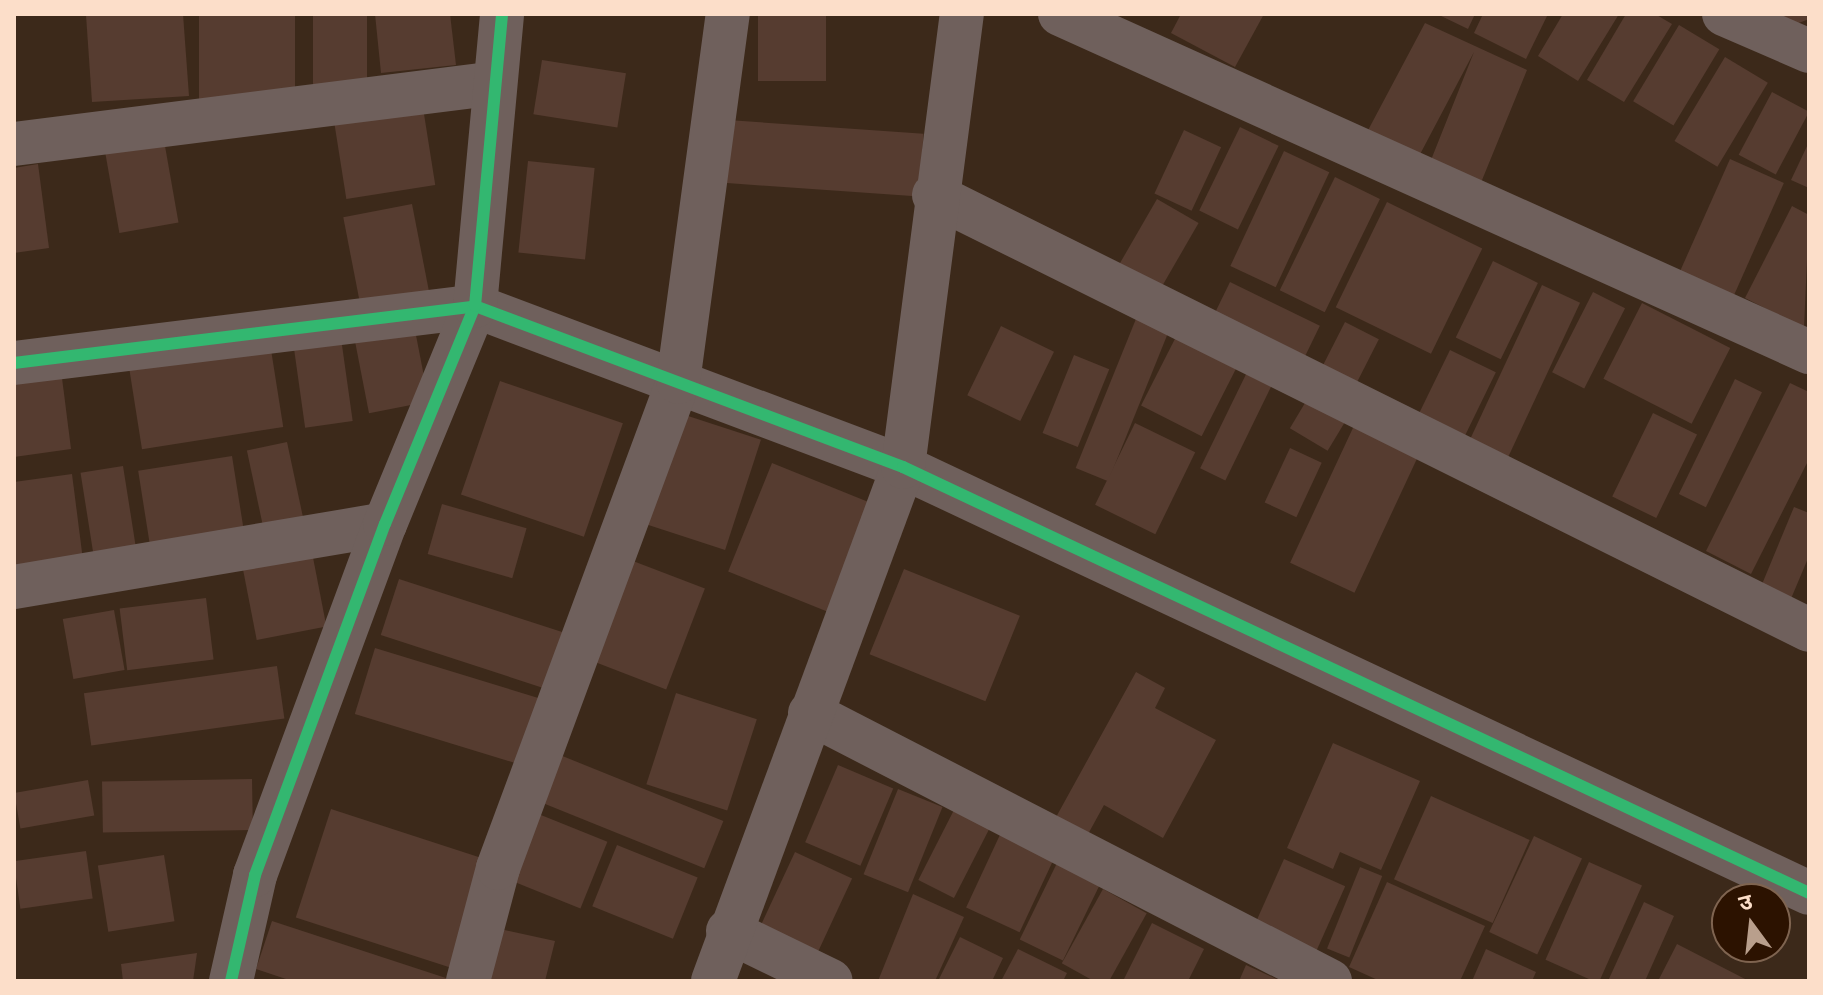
<!DOCTYPE html>
<html>
<head>
<meta charset="utf-8">
<style>
	body { margin:0 }
	#map { position:relative; width:1823px; height:995px; overflow:hidden; background:#3c291a; font-family:"IBM Plex Sans","Noto Sans Devanagari",sans-serif }
	div>[style] { position:absolute }
	.building>* { inset:0; background:#563c30; transform-origin:0 0 }
	.street>* { height:44px; margin:-22px; padding:0 22px; transform-origin:22px; border-radius:22px; background:#6f605c }
	.cycleway>* { height:12px; margin:-6px; padding:0 6px; transform-origin:6px; border-radius:6px; background:#33b770 }
	span { translate:-50% -50%; white-space:nowrap; text-align:center; line-height:1.15; -webkit-text-stroke:7px #2c1200; paint-order:stroke }
	.frame { position:absolute; inset:0; border:16px solid #fcdec9; pointer-events:none }
	.north { position:absolute; left:1711px; top:883px; width:80px; height:80px; box-sizing:border-box; background:#2c1200; border:2px solid #7f6450; border-radius:50%; rotate:345deg; font-size:22px; font-weight:700; line-height:32px; text-align:center; color:#fcdec9 }
	.north::after { content:''; display:block; margin:auto; width:28px; height:36px; background:#b99f8c; clip-path:polygon(50% 0,100% 100%,50% 72%,0 100%) }
</style>
</head>
<body>
<div id="map">
	<div class="building">
		<i style="clip-path:polygon(106px 14px,183px 14px,189px 96px,92px 102px,86px 15px)"></i>
		<i style="left:199px;top:14px;width:96px;height:99px"></i>
		<i style="left:313px;top:14px;width:54px;height:78px"></i>
		<i style="clip-path:polygon(375px 14px,450px 14px,456px 65px,381px 73px)"></i>
		<i style="left:758px;top:14px;width:68px;height:67px"></i>
		<i style="clip-path:polygon(1181px 14px,1264px 14px,1235px 67px,1171px 33px)"></i>
		<i style="clip-path:polygon(1437px 14px,1475px 14px,1468px 29px)"></i>
		<i style="clip-path:polygon(1483px 14px,1548px 14px,1526px 59px,1474px 33px)"></i>
		<i style="clip-path:polygon(1563px 14px,1619px 14px,1578px 81px,1538px 56px)"></i>
		<i style="clip-path:polygon(1626px 14px,1655px 14px,1672px 24px,1624px 102px,1587px 80px)"></i>
		<i style="clip-path:polygon(1748px 14px,1809px 14px,1809px 19px,1786px 28px)"></i>
		<i style="clip-path:polygon(1425px 23px,1527px 70px,1480px 185px,1429px 165px,1474px 52px,1417px 160px,1366px 134px)"></i>
		<i style="left:1679px;top:25px;width:47px;height:89px;rotate:31deg"></i>
		<i style="left:1725px;top:57px;width:50px;height:98px;rotate:31deg"></i>
		<i style="left:542px;top:60px;width:85px;height:55px;rotate:9deg"></i>
		<i style="left:1772px;top:92px;width:42px;height:71px;rotate:28deg"></i>
		<i style="left:421px;top:95px;width:91px;height:90px;rotate:81deg"></i>
		<i style="left:728px;top:120px;width:196px;height:63px;rotate:4deg"></i>
		<i style="left:1240px;top:127px;width:43px;height:93px;rotate:26deg"></i>
		<i style="left:162px;top:129px;width:95px;height:60px;rotate:80deg"></i>
		<i style="left:1184px;top:130px;width:41px;height:70px;rotate:25deg"></i>
		<i style="clip-path:polygon(1809px 142px,1809px 188px,1791px 180px)"></i>
		<i style="left:1284px;top:151px;width:50px;height:127px;rotate:25deg"></i>
		<i style="left:1730px;top:159px;width:59px;height:128px;rotate:24deg"></i>
		<i style="left:528px;top:161px;width:67px;height:92px;rotate:6deg"></i>
		<i style="clip-path:polygon(38px 164px,49px 248px,14px 253px,14px 168px)"></i>
		<i style="left:1335px;top:177px;width:50px;height:126px;rotate:26deg"></i>
		<i style="left:1157px;top:199px;width:48px;height:78px;rotate:30deg"></i>
		<i style="left:1387px;top:202px;width:106px;height:117px;rotate:26deg"></i>
		<i style="left:412px;top:204px;width:96px;height:70px;rotate:79deg"></i>
		<i style="clip-path:polygon(1792px 206px,1809px 215px,1804px 328px,1745px 298px)"></i>
		<i style="left:1493px;top:261px;width:50px;height:85px;rotate:26deg"></i>
		<i style="left:1230px;top:282px;width:100px;height:50px;rotate:26deg"></i>
		<i style="left:1542px;top:285px;width:42px;height:180px;rotate:25deg"></i>
		<i style="left:1593px;top:292px;width:36px;height:90px;rotate:27deg"></i>
		<i style="left:1642px;top:303px;width:99px;height:85px;rotate:27deg"></i>
		<i style="left:1142px;top:304px;width:35px;height:177px;rotate:22deg"></i>
		<i style="left:1345px;top:322px;width:38px;height:51px;rotate:27deg"></i>
		<i style="left:414px;top:325px;width:78px;height:61px;rotate:79deg"></i>
		<i style="left:1001px;top:326px;width:59px;height:77px;rotate:26deg"></i>
		<i style="left:1181px;top:327px;width:68px;height:88px;rotate:27deg"></i>
		<i style="left:340px;top:331px;width:91px;height:48px;rotate:82deg"></i>
		<i style="left:269px;top:337px;width:91px;height:143px;rotate:81deg"></i>
		<i style="left:1450px;top:350px;width:51px;height:83px;rotate:26deg"></i>
		<i style="left:1074px;top:355px;width:38px;height:84px;rotate:22deg"></i>
		<i style="left:1251px;top:364px;width:28px;height:116px;rotate:26deg"></i>
		<i style="clip-path:polygon(61px 370px,71px 449px,14px 457px,14px 376px)"></i>
		<i style="left:1735px;top:379px;width:30px;height:128px;rotate:26deg"></i>
		<i style="left:500px;top:381px;width:130px;height:120px;rotate:19deg"></i>
		<i style="clip-path:polygon(1790px 383px,1809px 392px,1809px 459px,1751px 574px,1706px 551px)"></i>
		<i style="left:1311px;top:393px;width:44px;height:41px;rotate:31deg"></i>
		<i style="left:1653px;top:413px;width:49px;height:93px;rotate:26deg"></i>
		<i style="left:682px;top:414px;width:83px;height:116px;rotate:18deg"></i>
		<i style="left:1359px;top:415px;width:71px;height:163px;rotate:25deg"></i>
		<i style="left:1135px;top:423px;width:67px;height:91px;rotate:26deg"></i>
		<i style="left:287px;top:442px;width:81px;height:41px;rotate:78deg"></i>
		<i style="left:1290px;top:448px;width:35px;height:60px;rotate:25deg"></i>
		<i style="left:232px;top:456px;width:85px;height:95px;rotate:81deg"></i>
		<i style="left:772px;top:463px;width:116px;height:117px;rotate:22deg"></i>
		<i style="left:123px;top:466px;width:87px;height:43px;rotate:81deg"></i>
		<i style="clip-path:polygon(72px 474px,84px 568px,14px 577px,14px 482px)"></i>
		<i style="left:442px;top:504px;width:88px;height:52px;rotate:16deg"></i>
		<i style="clip-path:polygon(1794px 507px,1809px 513px,1809px 556px,1790px 601px,1760px 589px)"></i>
		<i style="left:310px;top:542px;width:86px;height:71px;rotate:79deg"></i>
		<i style="left:633px;top:561px;width:77px;height:108px;rotate:21deg"></i>
		<i style="left:904px;top:569px;width:125px;height:92px;rotate:22deg"></i>
		<i style="left:399px;top:579px;width:174px;height:59px;rotate:18deg"></i>
		<i style="left:206px;top:598px;width:62px;height:87px;rotate:83deg"></i>
		<i style="left:114px;top:610px;width:61px;height:52px;rotate:80deg"></i>
		<i style="left:375px;top:648px;width:175px;height:69px;rotate:17deg"></i>
		<i style="left:277px;top:666px;width:53px;height:195px;rotate:82deg"></i>
		<i style="clip-path:polygon(1136px 672px,1165px 688px,1155px 708px,1216px 740px,1163px 838px,1104px 805px,1087px 836px,1055px 819px)"></i>
		<i style="left:676px;top:693px;width:85px;height:96px;rotate:18deg"></i>
		<i style="clip-path:polygon(1333px 743px,1420px 781px,1381px 870px,1340px 852px,1333px 869px,1287px 848px)"></i>
		<i style="left:550px;top:751px;width:187px;height:51px;rotate:22deg"></i>
		<i style="left:838px;top:765px;width:60px;height:84px;rotate:23deg"></i>
		<i style="left:252px;top:779px;width:51px;height:150px;rotate:89deg"></i>
		<i style="left:88px;top:780px;width:36px;height:75px;rotate:80deg"></i>
		<i style="left:898px;top:789px;width:48px;height:92px;rotate:22deg"></i>
		<i style="left:1431px;top:796px;width:108px;height:91px;rotate:24deg"></i>
		<i style="left:956px;top:806px;width:40px;height:83px;rotate:27deg"></i>
		<i style="left:331px;top:809px;width:164px;height:114px;rotate:18deg"></i>
		<i style="left:536px;top:813px;width:77px;height:72px;rotate:22deg"></i>
		<i style="left:1005px;top:824px;width:59px;height:92px;rotate:25deg"></i>
		<i style="left:1534px;top:836px;width:53px;height:106px;rotate:25deg"></i>
		<i style="left:617px;top:845px;width:87px;height:66px;rotate:22deg"></i>
		<i style="left:86px;top:851px;width:48px;height:73px;rotate:82deg"></i>
		<i style="left:795px;top:852px;width:63px;height:87px;rotate:25deg"></i>
		<i style="left:164px;top:855px;width:67px;height:67px;rotate:81deg"></i>
		<i style="left:1284px;top:859px;width:67px;height:75px;rotate:24deg"></i>
		<i style="left:1589px;top:862px;width:58px;height:107px;rotate:24deg"></i>
		<i style="left:1057px;top:863px;width:48px;height:85px;rotate:26deg"></i>
		<i style="left:1360px;top:867px;width:24px;height:88px;rotate:22deg"></i>
		<i style="clip-path:polygon(1387px 882px,1485px 926px,1460px 981px,1380px 981px,1349px 967px)"></i>
		<i style="left:1103px;top:889px;width:50px;height:85px;rotate:29deg"></i>
		<i style="clip-path:polygon(913px 894px,964px 917px,935px 981px,878px 981px)"></i>
		<i style="clip-path:polygon(1644px 902px,1674px 916px,1645px 981px,1608px 981px)"></i>
		<i style="clip-path:polygon(272px 921px,452px 980px,452px 981px,292px 981px,256px 969px)"></i>
		<i style="clip-path:polygon(1152px 923px,1204px 949px,1188px 981px,1123px 981px)"></i>
		<i style="clip-path:polygon(500px 929px,555px 941px,545px 981px,488px 981px)"></i>
		<i style="clip-path:polygon(960px 937px,1003px 958px,992px 981px,938px 981px)"></i>
		<i style="clip-path:polygon(1677px 944px,1749px 981px,1658px 981px)"></i>
		<i style="clip-path:polygon(1018px 949px,1067px 973px,1063px 981px,1001px 981px)"></i>
		<i style="clip-path:polygon(1486px 949px,1536px 972px,1532px 981px,1472px 981px)"></i>
		<i style="clip-path:polygon(197px 953px,193px 981px,123px 981px,121px 964px)"></i>
		<i style="clip-path:polygon(1246px 965px,1281px 981px,1239px 981px)"></i>
	</div>
	<div class="street">
		<i style="left:1060px;top:14px;width:822px;rotate:24.29deg"></i>
		<i style="left:1724px;top:14px;width:93px;rotate:23.5deg"></i>
		<i style="left:14px;top:144px;width:484px;rotate:-7.2deg"></i>
		<i style="left:934px;top:195px;width:977px;rotate:26.43deg"></i>
		<i style="left:14px;top:363px;width:465px;rotate:-7deg"></i>
		<i style="left:475px;top:306px;width:457px;rotate:20.6deg"></i>
		<i style="left:903px;top:467px;width:1001px;rotate:25.18deg"></i>
		<i style="left:14px;top:587px;width:376px;rotate:-9.6deg"></i>
		<i style="left:810px;top:713px;width:585px;rotate:27.27deg"></i>
		<i style="left:728px;top:931px;width:114px;rotate:25.9deg"></i>
		<i style="left:231px;top:981px;width:109px;rotate:-77.2deg"></i>
		<i style="left:255px;top:875px;width:374px;rotate:-69.7deg"></i>
		<i style="left:385px;top:524px;width:236px;rotate:-67.6deg"></i>
		<i style="left:475px;top:306px;width:293px;rotate:-84.7deg"></i>
		<i style="left:468px;top:981px;width:117px;rotate:-75.1deg"></i>
		<i style="left:498px;top:868px;width:518px;rotate:-69.68deg"></i>
		<i style="left:678px;top:382px;width:371px;rotate:-82.3deg"></i>
		<i style="left:713px;top:981px;width:548px;rotate:-69.71deg"></i>
		<i style="left:903px;top:467px;width:457px;rotate:-82.6deg"></i>
	</div>
	<div class="cycleway">
		<i style="left:14px;top:363px;width:465px;rotate:-7deg"></i>
		<i style="left:475px;top:306px;width:457px;rotate:20.6deg"></i>
		<i style="left:903px;top:467px;width:1001px;rotate:25.18deg"></i>
		<i style="left:231px;top:981px;width:109px;rotate:-77.2deg"></i>
		<i style="left:255px;top:875px;width:374px;rotate:-69.7deg"></i>
		<i style="left:385px;top:524px;width:236px;rotate:-67.6deg"></i>
		<i style="left:475px;top:306px;width:293px;rotate:-84.7deg"></i>
	</div>
	<div class="frame"></div>
	<div class="north">उ</div>
</div>
</body>
</html>
